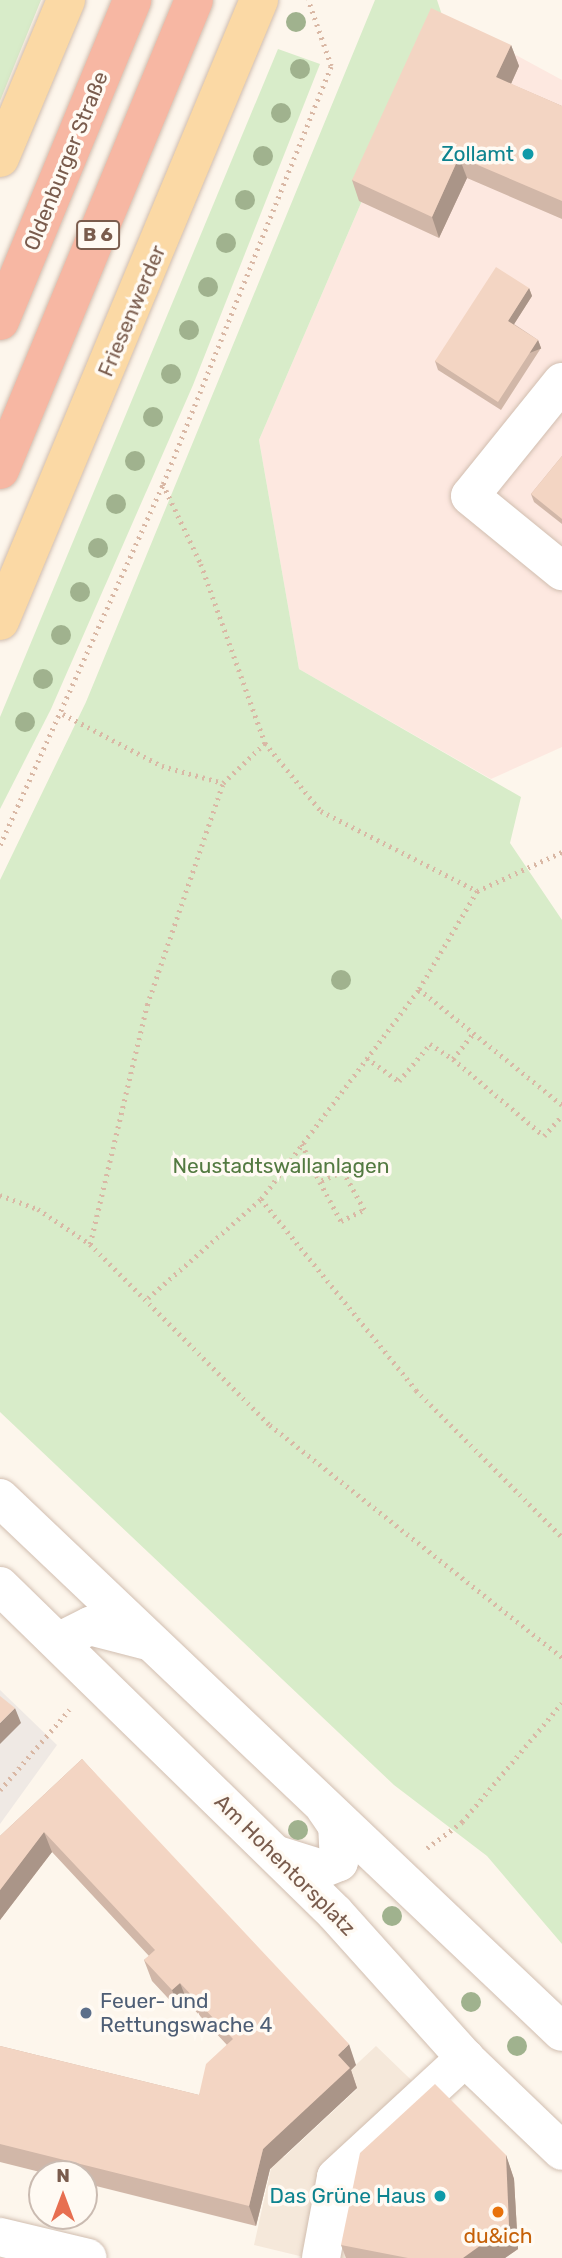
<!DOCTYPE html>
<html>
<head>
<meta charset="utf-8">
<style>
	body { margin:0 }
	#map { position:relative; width:562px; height:2258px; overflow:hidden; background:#fdf6ec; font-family:Rubik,sans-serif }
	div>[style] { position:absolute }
	.residential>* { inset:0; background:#f5e8da }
	.commercial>* { inset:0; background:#fde8e0 }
	.industrial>* { inset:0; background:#efe9e4 }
	.green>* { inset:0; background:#d8ecc9 }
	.path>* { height:4.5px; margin-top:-2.25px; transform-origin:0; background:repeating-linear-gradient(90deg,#d9b8a5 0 2px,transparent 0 7px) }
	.roads { filter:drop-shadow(0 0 2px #d1beb0) drop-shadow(0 0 2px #d1beb0) }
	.minor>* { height:38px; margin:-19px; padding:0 19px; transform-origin:19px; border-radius:19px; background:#fff }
	.major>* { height:38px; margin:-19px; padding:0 19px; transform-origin:19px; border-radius:19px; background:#fbd9a5 }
	.highway>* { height:38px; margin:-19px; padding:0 19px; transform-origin:19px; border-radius:19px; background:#f7b7a3 }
	.trees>* { width:20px; height:20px; margin:-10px; border-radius:50%; background:#a0b28e }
	.wall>* { inset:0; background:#d1b7a8 }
	.shaded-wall>* { inset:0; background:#aa9588; transform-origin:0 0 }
	.building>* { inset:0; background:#f3d5c3 }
	.dots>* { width:19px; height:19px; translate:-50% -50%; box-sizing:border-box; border:4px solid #fffaf3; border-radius:50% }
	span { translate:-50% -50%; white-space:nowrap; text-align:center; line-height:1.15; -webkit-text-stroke:7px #fffaf3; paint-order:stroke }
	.shield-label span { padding:2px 5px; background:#fffaf3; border:2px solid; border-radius:5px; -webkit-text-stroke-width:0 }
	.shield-label { font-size:19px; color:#7a5c4d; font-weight:700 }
	.culture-label { font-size:21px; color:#0d838f }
	.right { translate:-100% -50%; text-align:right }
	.street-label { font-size:21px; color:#7a5c4d }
	.park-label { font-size:21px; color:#537a41 }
	.service-label { font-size:21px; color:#4e5e75 }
	.left { translate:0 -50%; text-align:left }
	.food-label { font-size:21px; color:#c56008 }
	.north { position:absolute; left:28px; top:2160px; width:70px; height:70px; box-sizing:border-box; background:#fffaf3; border:2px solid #cabbb1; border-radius:50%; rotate:0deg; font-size:19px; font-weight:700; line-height:28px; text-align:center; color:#7a5c4d }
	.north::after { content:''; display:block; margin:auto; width:24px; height:32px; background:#e76f51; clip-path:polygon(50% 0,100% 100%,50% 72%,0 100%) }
</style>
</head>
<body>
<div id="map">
	<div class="residential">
		<i style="clip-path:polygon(376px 2046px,514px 2179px,518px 2249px,505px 2258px,308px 2258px,254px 2245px,274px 2155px,284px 2157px,357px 2089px,345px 2075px)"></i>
	</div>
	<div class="commercial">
		<i style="clip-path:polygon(442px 15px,562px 80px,562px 747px,491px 779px,299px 669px,259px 440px)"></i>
	</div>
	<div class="industrial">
		<i style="clip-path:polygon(0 1690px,57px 1745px,0 1824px)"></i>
	</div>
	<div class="green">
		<i style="clip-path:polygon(0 0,41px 0,0 101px)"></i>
		<i style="clip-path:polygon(375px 0,437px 0,442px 15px,259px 440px,299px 669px,521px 797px,510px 843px,562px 920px,562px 1944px,487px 1856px,394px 1785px,0 1412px,0 880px,86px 702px)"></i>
		<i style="clip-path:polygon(278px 49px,320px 64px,193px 385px,51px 709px,0 809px,0 717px)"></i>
	</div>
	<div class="path">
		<i style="left:163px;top:484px;width:89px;rotate:64.6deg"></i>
		<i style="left:201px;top:564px;width:190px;rotate:70.3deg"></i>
		<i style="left:265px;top:743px;width:88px;rotate:50.5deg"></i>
		<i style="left:321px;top:811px;width:175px;rotate:27.1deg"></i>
		<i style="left:477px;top:891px;width:94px;rotate:-24.6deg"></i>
		<i style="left:63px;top:714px;width:112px;rotate:27.7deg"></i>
		<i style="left:162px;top:766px;width:63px;rotate:15.6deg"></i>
		<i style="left:0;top:845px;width:396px;rotate:-65.7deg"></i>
		<i style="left:163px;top:484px;width:450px;rotate:-68.1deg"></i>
		<i style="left:331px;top:66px;width:70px;rotate:-109.2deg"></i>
		<i style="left:419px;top:989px;width:184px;rotate:39deg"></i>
		<i style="left:367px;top:1058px;width:39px;rotate:36deg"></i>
		<i style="left:399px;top:1081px;width:48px;rotate:-50deg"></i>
		<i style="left:430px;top:1044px;width:27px;rotate:33deg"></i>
		<i style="left:453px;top:1059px;width:33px;rotate:-52deg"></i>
		<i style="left:453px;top:1059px;width:119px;rotate:40.2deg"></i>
		<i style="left:544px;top:1136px;width:28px;rotate:-49deg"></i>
		<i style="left:302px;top:1144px;width:42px;rotate:64.7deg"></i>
		<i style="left:320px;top:1182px;width:44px;rotate:61.7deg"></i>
		<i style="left:341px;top:1221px;width:25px;rotate:-26deg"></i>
		<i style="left:364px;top:1210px;width:43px;rotate:-118.9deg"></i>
		<i style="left:343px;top:1172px;width:25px;rotate:157deg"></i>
		<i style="left:0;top:1195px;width:40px;rotate:20.2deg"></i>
		<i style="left:38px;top:1209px;width:63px;rotate:33.9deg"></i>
		<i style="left:90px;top:1244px;width:255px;rotate:45.2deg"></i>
		<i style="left:270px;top:1425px;width:373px;rotate:38.5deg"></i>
		<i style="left:261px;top:1199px;width:246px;rotate:50.9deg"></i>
		<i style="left:416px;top:1390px;width:207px;rotate:45.2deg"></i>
		<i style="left:90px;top:1244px;width:246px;rotate:-76.6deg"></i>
		<i style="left:147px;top:1005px;width:235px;rotate:-71.1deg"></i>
		<i style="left:223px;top:783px;width:58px;rotate:-43.6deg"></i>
		<i style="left:148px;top:1298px;width:150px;rotate:-41.2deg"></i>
		<i style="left:261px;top:1199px;width:263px;rotate:-53deg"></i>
		<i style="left:419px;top:989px;width:114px;rotate:-59.4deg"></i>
		<i style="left:0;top:1790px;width:106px;rotate:-49.2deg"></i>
		<i style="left:427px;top:1848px;width:44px;rotate:-36.6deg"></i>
		<i style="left:462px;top:1822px;width:155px;rotate:-50deg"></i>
	</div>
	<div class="roads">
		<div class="minor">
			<i style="left:562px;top:382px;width:146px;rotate:128.9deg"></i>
			<i style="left:470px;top:496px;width:119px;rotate:39.2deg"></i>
			<i style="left:0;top:1498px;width:775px;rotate:43.54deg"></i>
			<i style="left:0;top:1586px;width:468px;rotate:44.3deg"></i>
			<i style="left:335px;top:1913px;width:195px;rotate:48.1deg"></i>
			<i style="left:465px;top:2058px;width:134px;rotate:43.8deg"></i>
			<i style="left:60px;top:1641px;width:34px;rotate:-27deg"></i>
			<i style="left:90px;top:1626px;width:59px;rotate:14.7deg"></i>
			<i style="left:277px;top:1855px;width:47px;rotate:17.3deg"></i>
			<i style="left:322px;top:1869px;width:18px;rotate:-22deg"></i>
			<i style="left:339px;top:1862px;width:36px;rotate:-93deg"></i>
			<i style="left:337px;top:1826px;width:22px;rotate:-124deg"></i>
			<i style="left:0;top:2237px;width:90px;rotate:13.4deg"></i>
			<i style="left:321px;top:2258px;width:82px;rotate:-79.5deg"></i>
			<i style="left:336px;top:2177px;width:176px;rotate:-42.7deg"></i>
		</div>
		<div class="major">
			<i style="left:0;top:158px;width:171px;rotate:-67.3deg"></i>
			<i style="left:0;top:621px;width:673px;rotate:-67.36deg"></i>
		</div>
		<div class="highway">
			<i style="left:0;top:321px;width:347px;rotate:-67.6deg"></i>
			<i style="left:0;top:470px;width:508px;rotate:-67.57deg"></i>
		</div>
	</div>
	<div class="trees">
		<i style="left:296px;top:22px"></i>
		<i style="left:300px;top:69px"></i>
		<i style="left:281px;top:113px"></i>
		<i style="left:263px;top:156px"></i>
		<i style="left:245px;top:200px"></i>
		<i style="left:226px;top:243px"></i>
		<i style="left:208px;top:287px"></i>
		<i style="left:189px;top:330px"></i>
		<i style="left:171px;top:374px"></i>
		<i style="left:153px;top:417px"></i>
		<i style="left:135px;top:461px"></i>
		<i style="left:116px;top:504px"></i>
		<i style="left:98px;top:548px"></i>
		<i style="left:80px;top:592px"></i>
		<i style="left:61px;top:635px"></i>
		<i style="left:43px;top:679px"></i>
		<i style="left:25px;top:722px"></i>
		<i style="left:341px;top:980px"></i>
		<i style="left:298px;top:1830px"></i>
		<i style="left:392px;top:1916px"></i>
		<i style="left:471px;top:2002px"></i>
		<i style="left:517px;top:2046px"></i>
	</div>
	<div class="wall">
		<i style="clip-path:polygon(511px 45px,519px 66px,511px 84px,562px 106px,562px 219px,467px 178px,439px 238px,359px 201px,352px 180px)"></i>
		<i style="clip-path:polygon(529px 288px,532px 296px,514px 324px,538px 340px,541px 348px,501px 410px,438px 370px,435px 361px)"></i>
		<i style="clip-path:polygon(562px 456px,562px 524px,534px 502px,531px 494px)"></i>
		<i style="clip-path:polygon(82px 1759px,356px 2065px,351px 2070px,357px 2088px,270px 2169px,256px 2226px,84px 2183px,84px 2174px,48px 2174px,0 2162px,0 2046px,199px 2095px,227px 2045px,188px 2003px,180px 2011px,152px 1981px,144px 1960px,149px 1956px,52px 1852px,0 1920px,0 1836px)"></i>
		<i style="clip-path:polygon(506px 2155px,514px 2179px,518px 2249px,505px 2258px,346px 2258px,341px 2245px)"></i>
	</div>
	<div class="shaded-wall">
		<i style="clip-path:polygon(511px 45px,519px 66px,504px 99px,496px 77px)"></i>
		<i style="clip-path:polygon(459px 157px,467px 178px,439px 238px,432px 217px)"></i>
		<i style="clip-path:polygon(529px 288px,532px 296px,511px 329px,508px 321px)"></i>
		<i style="left:538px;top:340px;width:9px;height:74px;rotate:69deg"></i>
		<i style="clip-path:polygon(15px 1708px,21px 1723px,0 1744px,0 1723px)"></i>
		<i style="clip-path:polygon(44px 1832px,52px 1852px,0 1920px,0 1890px)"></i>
		<i style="clip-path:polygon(180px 1983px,188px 2003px,180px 2011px,172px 1990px)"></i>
		<i style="clip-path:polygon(349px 2044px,356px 2065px,351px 2070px,357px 2088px,270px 2169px,256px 2226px,249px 2206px,263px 2149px,338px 2055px)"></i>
		<i style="clip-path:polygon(506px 2155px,514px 2179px,518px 2249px,505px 2258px,463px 2258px)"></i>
	</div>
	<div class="building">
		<i style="clip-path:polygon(431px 8px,511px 45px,496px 77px,562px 106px,562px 201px,459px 157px,432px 217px,352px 180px)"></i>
		<i style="clip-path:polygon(496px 267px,529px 288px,508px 321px,538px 340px,498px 402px,435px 361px)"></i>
		<i style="clip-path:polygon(562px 456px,562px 519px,531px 494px)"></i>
		<i style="clip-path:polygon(0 1696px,15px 1708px,0 1723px)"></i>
		<i style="clip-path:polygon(82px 1759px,349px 2044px,338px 2055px,350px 2068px,263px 2149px,249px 2206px,0 2144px,0 2046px,199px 2095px,206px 2064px,233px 2039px,180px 1983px,172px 1990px,144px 1960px,155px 1950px,44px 1832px,0 1890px,0 1836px)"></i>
		<i style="clip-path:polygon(435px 2084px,506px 2155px,509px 2225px,463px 2258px,408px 2258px,341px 2245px,360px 2153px)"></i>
	</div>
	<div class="dots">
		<i style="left:528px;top:154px;background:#0f9aa8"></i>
		<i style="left:86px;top:2013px;background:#5c6f8a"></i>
		<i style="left:440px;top:2196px;background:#0f9aa8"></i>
		<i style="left:498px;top:2212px;background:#e8710a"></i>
	</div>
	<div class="shield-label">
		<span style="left:98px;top:235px">B 6</span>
	</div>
	<div class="culture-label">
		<span class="right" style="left:514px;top:154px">Zollamt</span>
		<span class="right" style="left:426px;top:2196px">Das Grüne Haus</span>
	</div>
	<div class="street-label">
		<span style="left:66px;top:161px;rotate:-68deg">Oldenburger Straße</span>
		<span style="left:132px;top:311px;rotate:-67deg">Friesenwerder</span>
		<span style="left:285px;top:1865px;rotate:45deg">Am Hohentorsplatz</span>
	</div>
	<div class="park-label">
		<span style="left:281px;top:1166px">Neustadtswallanlagen</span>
	</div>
	<div class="service-label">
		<span class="left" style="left:100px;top:2013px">Feuer- und<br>Rettungswache 4</span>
	</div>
	<div class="food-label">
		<span style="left:498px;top:2236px">du&amp;ich</span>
	</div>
	<div class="north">N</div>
</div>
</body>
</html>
